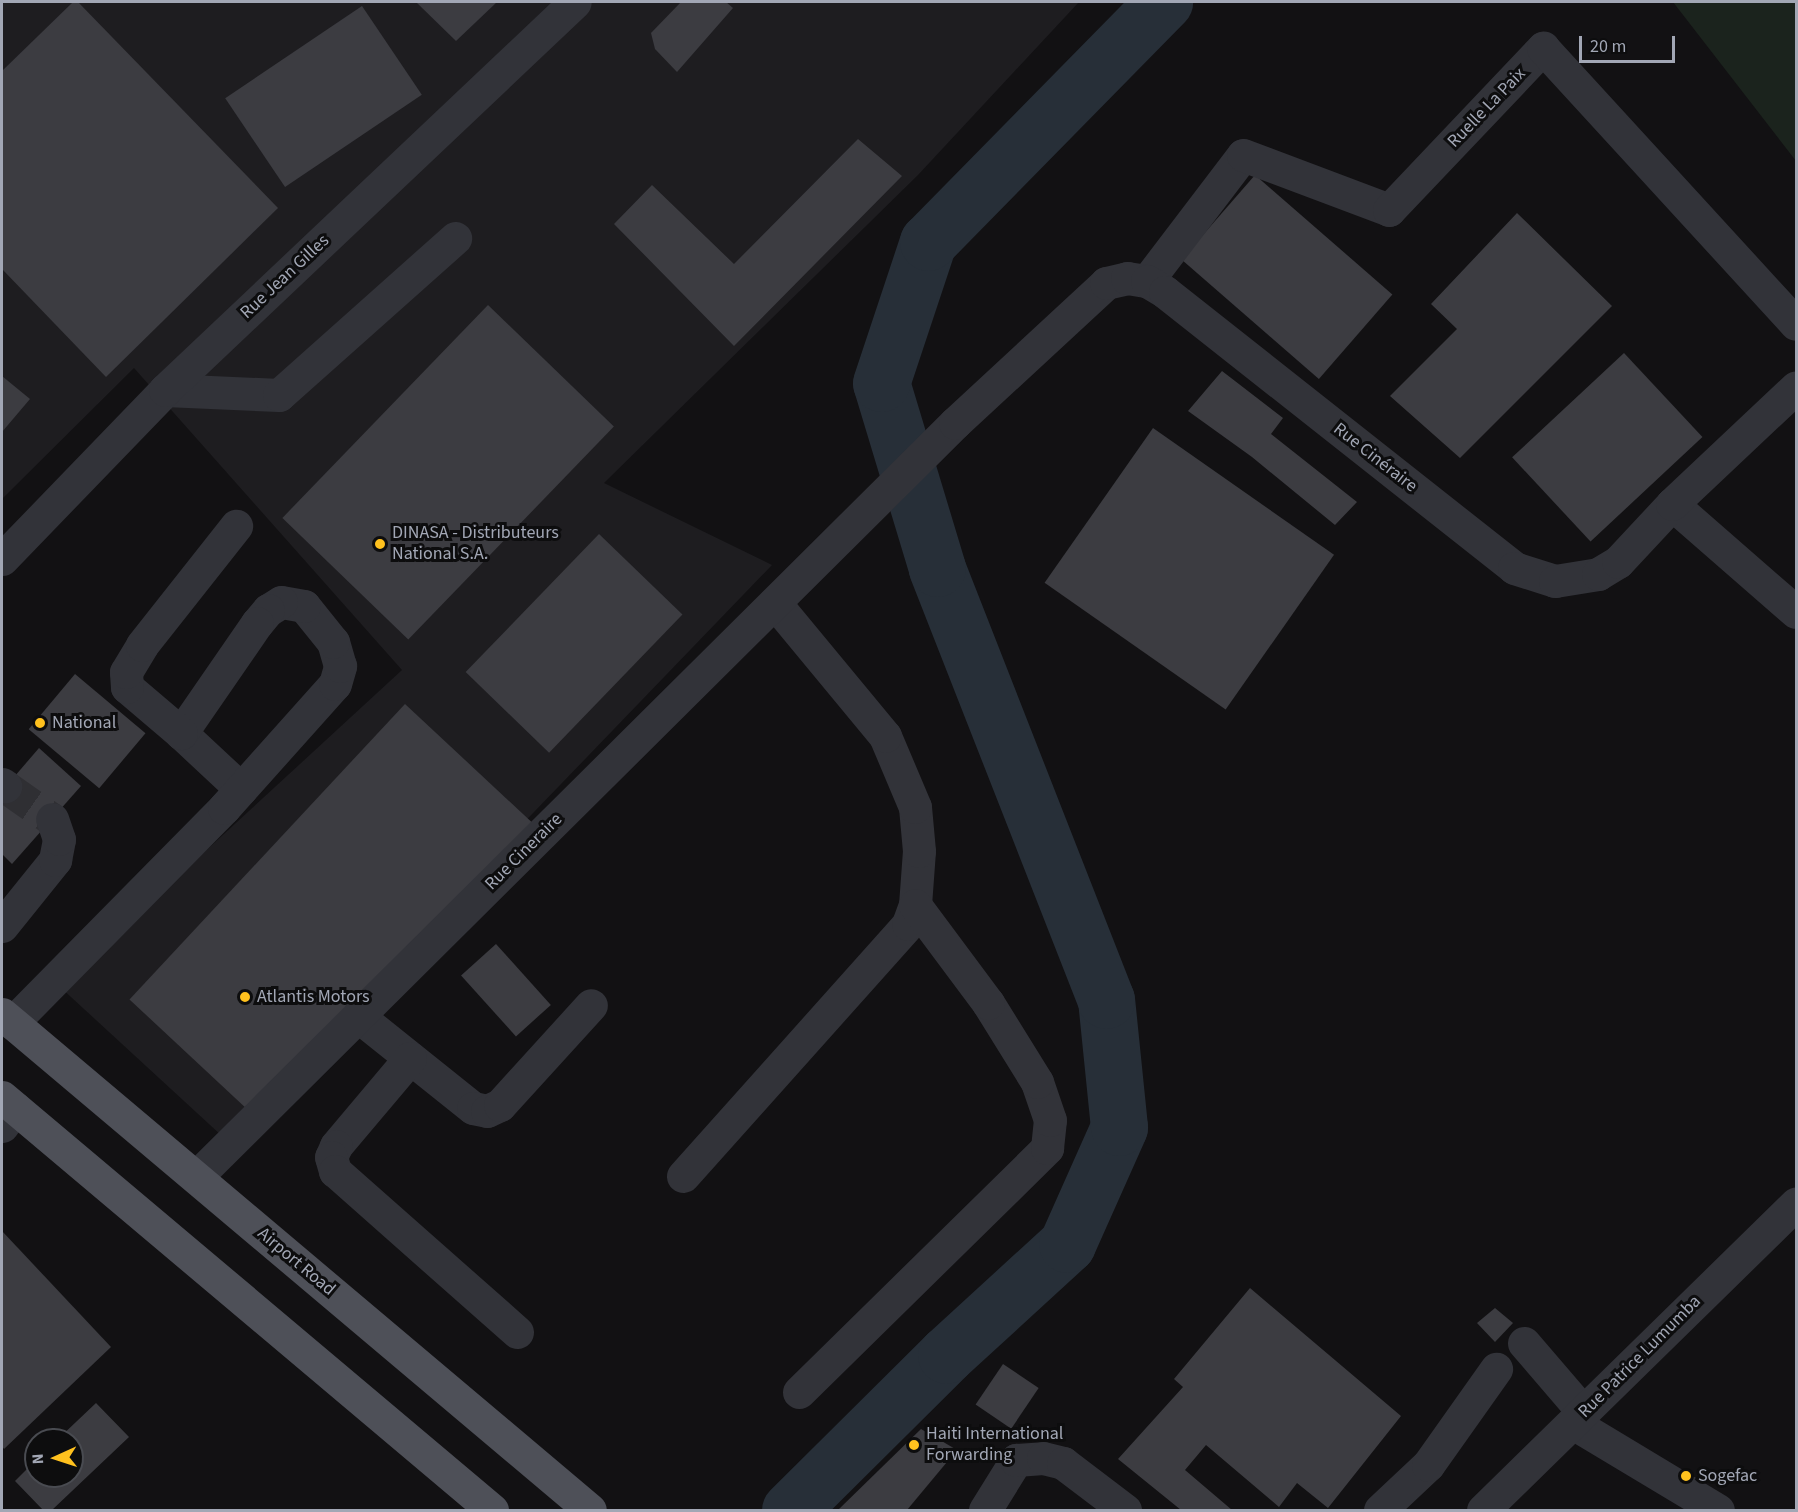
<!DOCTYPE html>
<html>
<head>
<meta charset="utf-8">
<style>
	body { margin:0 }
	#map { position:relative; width:1798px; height:1512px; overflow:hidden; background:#121113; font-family:"Source Sans 3",sans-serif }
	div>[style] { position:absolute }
	.built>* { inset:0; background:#1e1d20 }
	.green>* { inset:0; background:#1b231d }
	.river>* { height:57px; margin:-28.5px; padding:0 28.5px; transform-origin:28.5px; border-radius:28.5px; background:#272f38 }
	.building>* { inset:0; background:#3c3c41; transform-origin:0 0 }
	.minor-tunnel>* { height:33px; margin-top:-16.5px; transform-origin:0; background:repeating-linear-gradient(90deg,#2f2f33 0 33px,transparent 0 49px) }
	.minor>* { height:33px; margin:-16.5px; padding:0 16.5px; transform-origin:16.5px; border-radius:16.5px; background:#323339 }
	.major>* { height:33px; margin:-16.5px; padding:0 16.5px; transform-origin:16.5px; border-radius:16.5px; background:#4e5058 }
	.dots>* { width:16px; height:16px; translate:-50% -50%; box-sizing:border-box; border:3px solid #0d0d0e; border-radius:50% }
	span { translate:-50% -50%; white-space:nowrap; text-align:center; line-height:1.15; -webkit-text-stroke:6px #0d0d0e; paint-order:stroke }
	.street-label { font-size:18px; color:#a2a7b5 }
	.poi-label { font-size:18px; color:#a2a7b5 }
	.left { translate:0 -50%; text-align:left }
	.frame { position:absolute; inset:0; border:3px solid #a2a7b5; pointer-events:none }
	.north { position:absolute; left:24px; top:1428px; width:60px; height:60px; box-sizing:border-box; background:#0d0d0e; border:2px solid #494b51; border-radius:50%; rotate:267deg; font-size:16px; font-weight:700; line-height:24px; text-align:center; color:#a2a7b5 }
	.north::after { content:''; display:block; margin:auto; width:21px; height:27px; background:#ffc11e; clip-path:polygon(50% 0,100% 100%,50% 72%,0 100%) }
	.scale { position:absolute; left:1579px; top:36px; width:96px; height:27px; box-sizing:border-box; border:3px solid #a2a7b5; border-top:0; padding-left:8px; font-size:18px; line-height:21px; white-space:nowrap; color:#a2a7b5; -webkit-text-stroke:4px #0d0d0e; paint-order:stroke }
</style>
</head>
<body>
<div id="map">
	<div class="built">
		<i style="clip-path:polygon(2px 2px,1079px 2px,918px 175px,604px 483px,772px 565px,222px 1136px,59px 986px,402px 670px,134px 368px,2px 499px)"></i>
	</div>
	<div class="green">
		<i style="clip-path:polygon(1673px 2px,1796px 2px,1796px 161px)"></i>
	</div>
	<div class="river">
		<i style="left:790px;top:1510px;width:220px;rotate:-44.8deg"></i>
		<i style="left:946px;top:1355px;width:164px;rotate:-42.5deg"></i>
		<i style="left:1067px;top:1244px;width:128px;rotate:-66deg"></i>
		<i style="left:1119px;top:1127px;width:128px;rotate:-95.8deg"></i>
		<i style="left:1106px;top:1000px;width:464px;rotate:-111.4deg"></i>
		<i style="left:937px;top:568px;width:193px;rotate:-106.8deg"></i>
		<i style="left:881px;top:383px;width:149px;rotate:-71.6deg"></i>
		<i style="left:928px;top:242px;width:337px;rotate:-45.5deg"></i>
	</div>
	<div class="building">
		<i style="clip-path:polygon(73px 2px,78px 2px,278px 208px,106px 377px,2px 269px,2px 71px)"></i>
		<i style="clip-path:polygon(416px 2px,497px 2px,456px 41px)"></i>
		<i style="clip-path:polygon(681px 2px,726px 2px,733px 8px,677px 72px,655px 49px,651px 33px)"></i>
		<i style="left:362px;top:6px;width:107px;height:165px;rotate:56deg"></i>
		<i style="clip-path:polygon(858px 139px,902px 176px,734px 346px,614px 224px,652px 185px,734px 264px)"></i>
		<i style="left:1255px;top:175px;width:182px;height:112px;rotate:41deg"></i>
		<i style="clip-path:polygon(1517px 213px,1612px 306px,1460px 458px,1390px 396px,1457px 329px,1431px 304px)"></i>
		<i style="left:488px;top:305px;width:175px;height:296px;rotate:44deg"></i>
		<i style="left:1624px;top:353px;width:115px;height:153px;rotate:47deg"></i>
		<i style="clip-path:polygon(1222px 371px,1283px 418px,1271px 434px,1357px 502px,1335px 525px,1252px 457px,1188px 411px)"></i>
		<i style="clip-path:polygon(2px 376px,30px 399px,2px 432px)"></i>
		<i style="left:1153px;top:428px;width:221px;height:189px;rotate:35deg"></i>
		<i style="left:599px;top:534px;width:116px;height:192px;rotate:44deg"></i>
		<i style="left:75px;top:674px;width:92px;height:72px;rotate:40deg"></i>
		<i style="left:405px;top:704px;width:180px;height:404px;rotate:43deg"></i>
		<i style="clip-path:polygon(39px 748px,81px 786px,12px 864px,2px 854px,2px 791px)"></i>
		<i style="left:496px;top:944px;width:82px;height:47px;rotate:48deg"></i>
		<i style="clip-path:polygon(2px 1231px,111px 1347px,4px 1449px,2px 1446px)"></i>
		<i style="clip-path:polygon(1250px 1288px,1401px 1416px,1328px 1508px,1297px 1483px,1279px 1507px,1206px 1445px,1185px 1470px,1232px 1510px,1181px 1510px,1118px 1459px,1183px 1387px,1174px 1379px)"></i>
		<i style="clip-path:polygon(1495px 1308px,1513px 1323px,1495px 1342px,1477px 1323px)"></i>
		<i style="left:1003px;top:1364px;width:43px;height:49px;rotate:34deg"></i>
		<i style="clip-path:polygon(96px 1403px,129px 1437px,52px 1510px,43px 1510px,15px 1481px,36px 1460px,36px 1476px,72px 1476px,72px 1440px,57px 1440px)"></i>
		<i style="clip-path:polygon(921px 1429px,957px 1450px,907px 1510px,838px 1510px)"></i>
	</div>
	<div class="minor-tunnel">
		<i style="left:5px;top:786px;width:57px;rotate:35.1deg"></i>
	</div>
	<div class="minor">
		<i style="left:1147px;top:281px;width:158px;rotate:-52.7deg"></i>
		<i style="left:1243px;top:155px;width:156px;rotate:20.6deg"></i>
		<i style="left:1389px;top:210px;width:224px;rotate:-46.5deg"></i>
		<i style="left:1543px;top:48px;width:374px;rotate:47.5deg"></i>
		<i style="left:165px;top:390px;width:114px;rotate:2.5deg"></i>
		<i style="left:279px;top:395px;width:236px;rotate:-41.7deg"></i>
		<i style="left:1672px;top:504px;width:164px;rotate:41.1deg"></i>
		<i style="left:2px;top:559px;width:235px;rotate:-46deg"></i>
		<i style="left:165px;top:390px;width:564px;rotate:-43.42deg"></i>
		<i style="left:181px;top:733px;width:82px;rotate:43deg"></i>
		<i style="left:2px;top:784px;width:4px;rotate:34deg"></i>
		<i style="left:2px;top:926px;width:85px;rotate:-51.2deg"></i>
		<i style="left:55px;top:860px;width:21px;rotate:-79deg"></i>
		<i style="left:59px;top:839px;width:21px;rotate:-109deg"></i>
		<i style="left:358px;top:1016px;width:147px;rotate:38.7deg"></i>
		<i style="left:473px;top:1108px;width:14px;rotate:12deg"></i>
		<i style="left:487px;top:1111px;width:14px;rotate:-25deg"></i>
		<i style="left:500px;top:1105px;width:135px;rotate:-47.7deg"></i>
		<i style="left:12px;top:1023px;width:302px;rotate:-45.4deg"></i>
		<i style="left:224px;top:808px;width:166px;rotate:-48.2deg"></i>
		<i style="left:335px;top:684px;width:19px;rotate:-74deg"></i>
		<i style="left:340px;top:666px;width:25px;rotate:-106deg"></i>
		<i style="left:333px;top:642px;width:46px;rotate:-128.9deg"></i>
		<i style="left:304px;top:606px;width:23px;rotate:-170deg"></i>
		<i style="left:281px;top:602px;width:15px;rotate:148deg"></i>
		<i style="left:268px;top:610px;width:17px;rotate:130deg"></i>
		<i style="left:257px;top:623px;width:134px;rotate:124.6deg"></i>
		<i style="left:181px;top:733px;width:71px;rotate:-139.6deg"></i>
		<i style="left:127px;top:687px;width:15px;rotate:-94deg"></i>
		<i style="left:126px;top:672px;width:31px;rotate:-59deg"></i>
		<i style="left:142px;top:645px;width:152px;rotate:-51.7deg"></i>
		<i style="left:410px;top:1058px;width:115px;rotate:130.1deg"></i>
		<i style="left:336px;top:1146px;width:12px;rotate:114deg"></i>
		<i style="left:331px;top:1157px;width:15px;rotate:74deg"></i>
		<i style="left:335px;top:1171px;width:243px;rotate:41.5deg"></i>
		<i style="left:2px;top:1126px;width:22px;rotate:-54deg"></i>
		<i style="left:683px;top:1176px;width:338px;rotate:-48.2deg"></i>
		<i style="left:908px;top:924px;width:20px;rotate:-70deg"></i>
		<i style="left:915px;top:905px;width:54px;rotate:-85.8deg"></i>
		<i style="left:919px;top:851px;width:44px;rotate:-95.2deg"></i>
		<i style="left:915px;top:807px;width:77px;rotate:-112.9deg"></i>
		<i style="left:885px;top:736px;width:173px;rotate:-129.6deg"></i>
		<i style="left:196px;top:1177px;width:1070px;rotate:-44.81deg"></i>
		<i style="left:955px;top:423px;width:206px;rotate:-42.8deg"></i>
		<i style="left:1106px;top:283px;width:22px;rotate:-13deg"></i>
		<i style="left:1127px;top:278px;width:20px;rotate:9deg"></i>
		<i style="left:1147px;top:281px;width:21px;rotate:31deg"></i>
		<i style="left:1165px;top:292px;width:445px;rotate:38.3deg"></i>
		<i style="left:1514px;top:568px;width:43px;rotate:17.6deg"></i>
		<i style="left:1555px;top:581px;width:44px;rotate:-9.2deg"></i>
		<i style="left:1598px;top:574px;width:23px;rotate:-31deg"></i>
		<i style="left:1618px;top:562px;width:79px;rotate:-47deg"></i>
		<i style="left:1672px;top:504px;width:170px;rotate:-43.3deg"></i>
		<i style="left:1524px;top:1343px;width:92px;rotate:49.4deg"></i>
		<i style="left:799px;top:1392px;width:348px;rotate:-44.5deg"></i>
		<i style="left:1047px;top:1148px;width:28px;rotate:-84deg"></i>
		<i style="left:1050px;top:1120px;width:40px;rotate:-108.9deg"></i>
		<i style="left:1037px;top:1082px;width:93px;rotate:-121.8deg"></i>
		<i style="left:988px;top:1003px;width:122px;rotate:-126.7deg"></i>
		<i style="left:1573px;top:1423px;width:169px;rotate:31deg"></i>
		<i style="left:985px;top:1510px;width:59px;rotate:-58.2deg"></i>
		<i style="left:1016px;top:1460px;width:27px;rotate:-4deg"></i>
		<i style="left:1043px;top:1458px;width:21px;rotate:14deg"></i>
		<i style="left:1063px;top:1463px;width:78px;rotate:37.2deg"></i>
		<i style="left:1380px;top:1510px;width:66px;rotate:-43.2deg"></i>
		<i style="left:1428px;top:1465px;width:118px;rotate:-54.7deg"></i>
		<i style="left:1483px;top:1510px;width:438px;rotate:-44.4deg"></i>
	</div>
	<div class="major">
		<i style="left:2px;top:1014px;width:769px;rotate:40.15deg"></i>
		<i style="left:2px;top:1097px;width:641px;rotate:40.13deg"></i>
	</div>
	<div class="dots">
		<i style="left:380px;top:544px;background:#ffc11e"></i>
		<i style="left:40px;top:723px;background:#ffc11e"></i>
		<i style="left:245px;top:997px;background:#ffc11e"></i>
		<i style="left:914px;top:1445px;background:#ffc11e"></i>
		<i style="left:1686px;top:1476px;background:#ffc11e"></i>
	</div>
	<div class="street-label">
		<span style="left:1487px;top:108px;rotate:-46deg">Ruelle La Paix</span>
		<span style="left:285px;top:277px;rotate:-43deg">Rue Jean Gilles</span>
		<span style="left:1375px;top:458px;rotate:38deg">Rue Cinéraire</span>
		<span style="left:524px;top:852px;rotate:-45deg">Rue Cineraire</span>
		<span style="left:296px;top:1262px;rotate:40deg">Airport Road</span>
		<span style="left:1640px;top:1357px;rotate:-45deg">Rue Patrice Lumumba</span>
	</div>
	<div class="poi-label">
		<span class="left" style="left:392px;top:544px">DINASA - Distributeurs<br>National S.A.</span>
		<span class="left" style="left:52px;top:723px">National</span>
		<span class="left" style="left:257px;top:997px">Atlantis Motors</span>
		<span class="left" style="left:926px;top:1445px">Haiti International<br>Forwarding</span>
		<span class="left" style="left:1698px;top:1476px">Sogefac</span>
	</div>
	<div class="frame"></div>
	<div class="north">N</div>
	<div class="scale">20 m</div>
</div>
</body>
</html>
